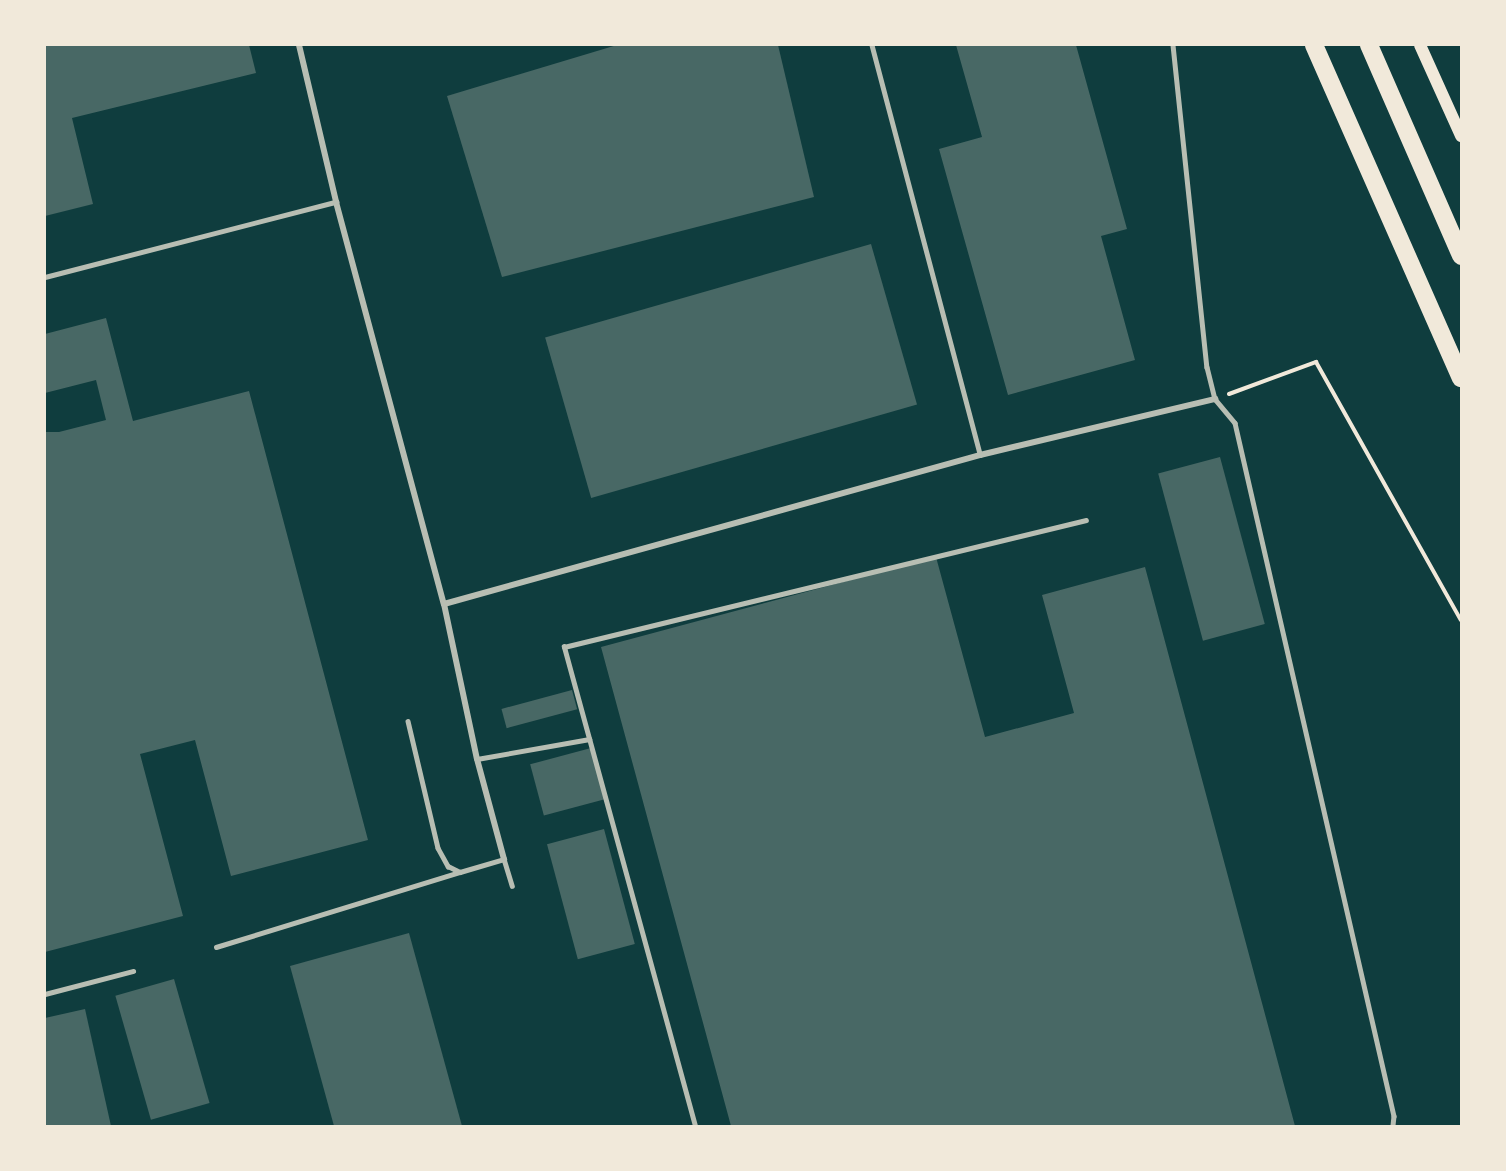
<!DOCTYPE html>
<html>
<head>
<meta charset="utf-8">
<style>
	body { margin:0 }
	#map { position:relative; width:1506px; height:1171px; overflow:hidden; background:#0f3d3e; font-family:Overpass,sans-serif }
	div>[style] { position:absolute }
	.building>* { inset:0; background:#486865; transform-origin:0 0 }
	.path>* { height:4px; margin:-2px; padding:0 2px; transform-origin:2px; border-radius:2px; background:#f1e9da }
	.service>* { height:4.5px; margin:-2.25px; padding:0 2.25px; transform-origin:2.25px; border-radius:2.25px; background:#b8beb3 }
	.minor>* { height:6px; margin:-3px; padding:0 3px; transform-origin:3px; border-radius:3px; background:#b8beb3 }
	.secondary>* { height:12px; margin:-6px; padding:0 6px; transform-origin:6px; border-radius:6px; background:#f1e9da }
	.motorway>* { height:18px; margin:-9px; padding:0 9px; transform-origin:9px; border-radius:9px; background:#f1e9da }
	span { translate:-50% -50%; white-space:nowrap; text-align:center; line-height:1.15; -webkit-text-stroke:4.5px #f1e9da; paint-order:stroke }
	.frame { position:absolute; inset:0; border:46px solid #f1e9da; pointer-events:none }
</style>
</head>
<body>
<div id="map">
	<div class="building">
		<i style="clip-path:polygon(45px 45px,249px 45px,256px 73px,72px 118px,93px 204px,45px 216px)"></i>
		<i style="clip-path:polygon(617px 45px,778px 45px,814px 197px,502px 277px,447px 96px)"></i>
		<i style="clip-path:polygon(956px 45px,1076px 45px,1127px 229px,1101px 236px,1135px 360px,1008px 395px,939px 149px,982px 137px)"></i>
		<i style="left:871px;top:244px;width:167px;height:339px;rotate:74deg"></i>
		<i style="clip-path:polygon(106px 318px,133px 421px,249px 391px,368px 840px,231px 876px,195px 740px,140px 754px,183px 916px,45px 952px,45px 432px,59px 432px,106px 420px,96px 380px,45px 393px,45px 334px)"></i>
		<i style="left:1220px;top:457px;width:173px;height:64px;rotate:75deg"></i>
		<i style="clip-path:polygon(936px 557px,985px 737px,1074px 713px,1042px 595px,1145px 567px,1295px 1126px,731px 1126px,601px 647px)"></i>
		<i style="left:572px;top:690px;width:20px;height:73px;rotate:75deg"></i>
		<i style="left:591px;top:748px;width:53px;height:63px;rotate:75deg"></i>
		<i style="left:604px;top:829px;width:119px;height:59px;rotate:75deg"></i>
		<i style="clip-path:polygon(409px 933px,462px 1126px,334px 1126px,290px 966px)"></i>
		<i style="left:174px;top:979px;width:129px;height:61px;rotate:74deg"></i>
		<i style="clip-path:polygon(85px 1009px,111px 1126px,45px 1126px,45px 1018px)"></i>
	</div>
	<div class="path">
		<i style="left:1229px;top:394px;width:93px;rotate:-20.2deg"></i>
		<i style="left:1316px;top:362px;width:296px;rotate:60.7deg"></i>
	</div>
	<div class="service">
		<i style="left:872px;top:45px;width:424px;rotate:75.2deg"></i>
		<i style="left:1173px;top:45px;width:324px;rotate:84deg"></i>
		<i style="left:1207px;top:367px;width:33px;rotate:76deg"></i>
		<i style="left:1215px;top:399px;width:31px;rotate:50deg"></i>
		<i style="left:1235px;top:423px;width:711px;rotate:77.08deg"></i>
		<i style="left:1394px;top:1116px;width:10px;rotate:96deg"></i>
		<i style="left:45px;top:277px;width:301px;rotate:-14.5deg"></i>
		<i style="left:408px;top:721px;width:130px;rotate:76.7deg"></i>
		<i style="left:438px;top:848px;width:21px;rotate:61deg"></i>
		<i style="left:448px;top:866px;width:13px;rotate:27deg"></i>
		<i style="left:460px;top:872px;width:46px;rotate:-16.5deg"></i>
		<i style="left:504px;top:859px;width:28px;rotate:73deg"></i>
		<i style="left:477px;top:759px;width:114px;rotate:-10.1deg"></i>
		<i style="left:216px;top:947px;width:255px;rotate:-17.1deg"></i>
		<i style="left:45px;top:994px;width:91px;rotate:-14.6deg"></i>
		<i style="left:695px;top:1126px;width:497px;rotate:-105.3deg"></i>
		<i style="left:564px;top:647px;width:537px;rotate:-13.67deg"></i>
	</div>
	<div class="minor">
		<i style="left:299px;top:45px;width:161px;rotate:76.7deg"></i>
		<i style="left:336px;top:202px;width:416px;rotate:75deg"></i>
		<i style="left:444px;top:604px;width:158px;rotate:78deg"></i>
		<i style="left:477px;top:759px;width:104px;rotate:74.9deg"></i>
		<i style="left:444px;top:604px;width:556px;rotate:-15.54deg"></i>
		<i style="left:980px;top:455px;width:242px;rotate:-13.4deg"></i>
	</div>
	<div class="secondary">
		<i style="left:1420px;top:45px;width:100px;rotate:65.7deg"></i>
	</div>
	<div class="motorway">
		<i style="left:1314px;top:45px;width:364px;rotate:66.2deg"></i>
		<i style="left:1369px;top:45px;width:230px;rotate:66.4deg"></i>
	</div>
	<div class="frame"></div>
</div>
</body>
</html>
